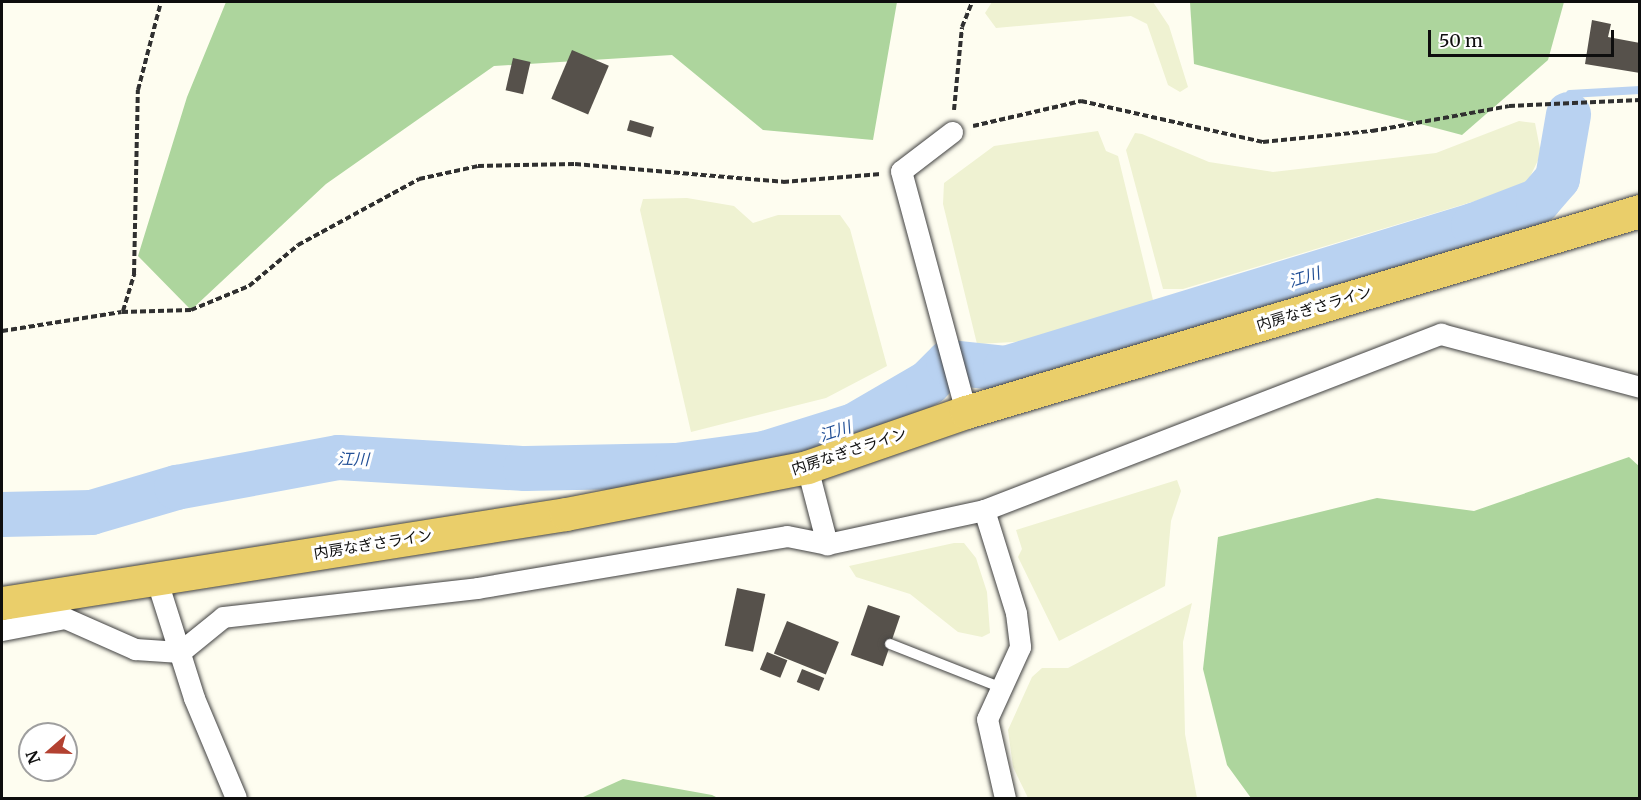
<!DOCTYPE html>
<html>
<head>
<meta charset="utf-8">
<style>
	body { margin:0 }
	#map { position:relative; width:1641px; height:800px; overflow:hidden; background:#fefdf0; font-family:Merriweather,"Noto Sans JP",serif }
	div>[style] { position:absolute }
	.farmland>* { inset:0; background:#eff2d2 }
	.forest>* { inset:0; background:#add59d }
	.stream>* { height:8px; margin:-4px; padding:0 4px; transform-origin:4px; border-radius:4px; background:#b9d2f1 }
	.river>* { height:45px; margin:-22.5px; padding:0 22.5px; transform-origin:22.5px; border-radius:22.5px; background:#b9d2f1 }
	.building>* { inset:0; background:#56514b; transform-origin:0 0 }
	.path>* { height:4px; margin-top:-2px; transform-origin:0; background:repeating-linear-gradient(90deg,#303030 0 6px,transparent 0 9px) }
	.roads { filter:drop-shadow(0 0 2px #414141) drop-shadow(0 0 2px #414141) }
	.service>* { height:10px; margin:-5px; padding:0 5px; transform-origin:5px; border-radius:5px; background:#fff }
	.minor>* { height:21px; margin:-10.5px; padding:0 10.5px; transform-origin:10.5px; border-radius:10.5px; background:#fff }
	.trunk>* { height:33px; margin:-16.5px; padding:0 16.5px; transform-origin:16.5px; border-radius:16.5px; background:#eace6a }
	span { translate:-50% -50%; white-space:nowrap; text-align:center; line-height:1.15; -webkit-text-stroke:6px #fff; paint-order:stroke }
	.street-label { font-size:15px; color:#0e0e0e }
	.water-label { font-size:16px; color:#214f96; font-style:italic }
	.frame { position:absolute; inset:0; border:3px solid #0e0e0e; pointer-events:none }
	.north { position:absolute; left:18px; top:722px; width:60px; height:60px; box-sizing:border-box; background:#fff; border:2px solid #9f9f9f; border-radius:50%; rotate:250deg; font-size:16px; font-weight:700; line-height:24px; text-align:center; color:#0e0e0e }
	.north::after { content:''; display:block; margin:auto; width:21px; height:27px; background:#b34131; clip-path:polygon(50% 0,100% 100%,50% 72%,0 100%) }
	.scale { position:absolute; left:1428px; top:30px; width:186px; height:27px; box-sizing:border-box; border:3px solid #0e0e0e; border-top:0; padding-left:8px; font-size:18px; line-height:21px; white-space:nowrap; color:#0e0e0e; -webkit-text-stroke:4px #fff; paint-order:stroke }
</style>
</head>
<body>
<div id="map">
	<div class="farmland">
		<i style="clip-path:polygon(992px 2px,1153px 2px,1169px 26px,1188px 87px,1180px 92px,1168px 85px,1147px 24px,1131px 16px,996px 28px,985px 13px)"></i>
		<i style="clip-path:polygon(1519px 121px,1535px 123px,1541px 154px,1528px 181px,1515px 189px,1183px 289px,1163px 289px,1126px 150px,1135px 133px,1142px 134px,1209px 162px,1273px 172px,1436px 153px)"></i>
		<i style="clip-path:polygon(1098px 131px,1106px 151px,1118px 156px,1153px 300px,1143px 309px,1030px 341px,977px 344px,943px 204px,944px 183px,994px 146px)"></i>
		<i style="clip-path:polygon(687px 198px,734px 206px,753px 223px,778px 215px,840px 215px,850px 229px,887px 366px,826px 398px,691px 432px,640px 210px,643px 199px)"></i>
		<i style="clip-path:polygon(1177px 480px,1181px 491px,1171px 521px,1165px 586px,1059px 641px,1018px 557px,1022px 549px,1016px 530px)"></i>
		<i style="clip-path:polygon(954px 543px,964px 543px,976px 558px,987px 592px,990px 633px,982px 637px,958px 632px,910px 594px,856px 577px,849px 566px)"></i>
		<i style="clip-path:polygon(1192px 603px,1183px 642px,1185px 734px,1197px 798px,1028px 798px,1013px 767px,1008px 730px,1032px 677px,1042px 668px,1068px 668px)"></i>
	</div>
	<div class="forest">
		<i style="clip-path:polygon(226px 2px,897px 2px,873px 140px,763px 130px,672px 55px,494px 66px,326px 184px,191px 310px,138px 256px,187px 97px)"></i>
		<i style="clip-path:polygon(1190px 2px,1564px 2px,1548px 60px,1462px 135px,1194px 64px)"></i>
		<i style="clip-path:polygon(1629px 457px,1640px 467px,1639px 798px,1251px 798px,1227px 765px,1203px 669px,1218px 537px,1377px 498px,1474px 511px)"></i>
		<i style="clip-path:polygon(623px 779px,712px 795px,718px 798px,581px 798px)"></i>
	</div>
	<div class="stream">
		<i style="left:1570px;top:94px;width:70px;rotate:-3.3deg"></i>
	</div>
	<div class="river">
		<i style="left:2px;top:514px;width:89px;rotate:-1.3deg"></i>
		<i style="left:91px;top:512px;width:89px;rotate:-16.4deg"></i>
		<i style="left:176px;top:487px;width:165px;rotate:-10.5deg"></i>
		<i style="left:338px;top:457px;width:187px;rotate:3.4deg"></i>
		<i style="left:525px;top:468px;width:151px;rotate:-1.1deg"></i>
		<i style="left:676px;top:465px;width:89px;rotate:-7.8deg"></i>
		<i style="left:764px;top:453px;width:94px;rotate:-17.3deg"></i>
		<i style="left:854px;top:425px;width:86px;rotate:-30.2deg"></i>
		<i style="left:928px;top:382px;width:28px;rotate:-45deg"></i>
		<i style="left:948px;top:362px;width:57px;rotate:6deg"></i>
		<i style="left:1005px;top:368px;width:489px;rotate:-17deg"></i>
		<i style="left:1473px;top:225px;width:70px;rotate:-21deg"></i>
		<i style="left:1538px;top:200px;width:29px;rotate:-49deg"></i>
		<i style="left:1557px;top:178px;width:65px;rotate:-80.2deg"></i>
	</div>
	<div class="building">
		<i style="clip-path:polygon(1592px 20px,1611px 24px,1608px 37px,1640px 43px,1640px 73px,1585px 64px)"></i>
		<i style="left:572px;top:50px;width:40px;height:53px;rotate:23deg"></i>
		<i style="left:513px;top:58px;width:18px;height:33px;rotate:13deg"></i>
		<i style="left:630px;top:120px;width:25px;height:11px;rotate:16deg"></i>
		<i style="left:737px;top:588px;width:29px;height:59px;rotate:12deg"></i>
		<i style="left:868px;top:605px;width:34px;height:53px;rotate:19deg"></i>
		<i style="left:787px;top:621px;width:56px;height:35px;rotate:22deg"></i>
		<i style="left:767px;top:652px;width:22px;height:19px;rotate:22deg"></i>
		<i style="left:802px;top:669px;width:24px;height:14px;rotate:22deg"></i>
	</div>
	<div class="path">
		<i style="left:954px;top:110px;width:83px;rotate:-84.5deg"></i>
		<i style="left:962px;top:27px;width:27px;rotate:-68deg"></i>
		<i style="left:973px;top:126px;width:111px;rotate:-13deg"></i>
		<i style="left:1081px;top:101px;width:187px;rotate:12.7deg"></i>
		<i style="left:1263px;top:142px;width:110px;rotate:-5.8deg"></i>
		<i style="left:1372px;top:131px;width:139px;rotate:-10.3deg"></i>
		<i style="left:1509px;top:106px;width:131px;rotate:-2.6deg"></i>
		<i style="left:123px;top:311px;width:39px;rotate:-73deg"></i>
		<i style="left:134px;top:274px;width:184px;rotate:-88.8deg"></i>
		<i style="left:138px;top:90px;width:91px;rotate:-75.4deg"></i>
		<i style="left:2px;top:331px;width:121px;rotate:-9deg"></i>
		<i style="left:122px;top:312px;width:69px;rotate:-1.7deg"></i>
		<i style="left:191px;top:310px;width:63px;rotate:-22.5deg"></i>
		<i style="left:249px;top:286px;width:64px;rotate:-39.9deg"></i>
		<i style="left:298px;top:245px;width:138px;rotate:-28.6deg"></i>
		<i style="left:419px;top:179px;width:60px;rotate:-12.4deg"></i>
		<i style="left:478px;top:166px;width:97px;rotate:-1.2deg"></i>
		<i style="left:575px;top:164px;width:209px;rotate:4.9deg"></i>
		<i style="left:783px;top:182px;width:98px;rotate:-4.7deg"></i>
	</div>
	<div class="roads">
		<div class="service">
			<i style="left:890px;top:644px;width:115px;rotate:21.4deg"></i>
		</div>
		<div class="minor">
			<i style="left:952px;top:132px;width:64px;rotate:142.6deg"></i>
			<i style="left:901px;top:171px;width:250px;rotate:74.9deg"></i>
			<i style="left:807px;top:467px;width:80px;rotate:75.4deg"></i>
			<i style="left:984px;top:510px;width:108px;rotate:72.7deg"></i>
			<i style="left:1016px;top:613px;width:34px;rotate:83deg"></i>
			<i style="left:1020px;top:647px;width:79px;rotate:114.6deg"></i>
			<i style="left:987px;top:719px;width:81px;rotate:77.2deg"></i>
			<i style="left:156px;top:578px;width:126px;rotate:72.4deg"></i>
			<i style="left:194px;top:698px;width:108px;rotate:67.2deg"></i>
			<i style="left:2px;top:630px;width:64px;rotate:-10.8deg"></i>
			<i style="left:65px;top:618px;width:77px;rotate:23.9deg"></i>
			<i style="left:135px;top:649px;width:45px;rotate:3.8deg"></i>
			<i style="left:180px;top:652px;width:55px;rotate:-39.1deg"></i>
			<i style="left:223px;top:617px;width:256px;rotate:-6.5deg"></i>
			<i style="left:477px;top:588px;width:314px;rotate:-9.5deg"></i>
			<i style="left:787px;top:536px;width:41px;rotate:11.3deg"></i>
			<i style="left:827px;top:544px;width:161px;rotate:-12.2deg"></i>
			<i style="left:984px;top:510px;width:490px;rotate:-21.1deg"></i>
			<i style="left:1441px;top:334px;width:206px;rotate:14.9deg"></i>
		</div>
		<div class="trunk">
			<i style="left:2px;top:603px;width:571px;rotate:-8.97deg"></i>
			<i style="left:566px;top:514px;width:246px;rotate:-11deg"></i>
			<i style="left:807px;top:467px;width:168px;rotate:-19.1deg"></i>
			<i style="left:966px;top:412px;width:703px;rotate:-16.61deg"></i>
		</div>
	</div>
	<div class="street-label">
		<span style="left:1314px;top:308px;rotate:-17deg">内房なぎさライン</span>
		<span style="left:849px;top:451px;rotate:-18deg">内房なぎさライン</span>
		<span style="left:373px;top:544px;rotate:-9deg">内房なぎさライン</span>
	</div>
	<div class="water-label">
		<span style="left:1304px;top:277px;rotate:-17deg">江川</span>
		<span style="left:835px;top:431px;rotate:-18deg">江川</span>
		<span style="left:353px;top:459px;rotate:1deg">江川</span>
	</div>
	<div class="frame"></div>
	<div class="north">N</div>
	<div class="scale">50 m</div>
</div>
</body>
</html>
